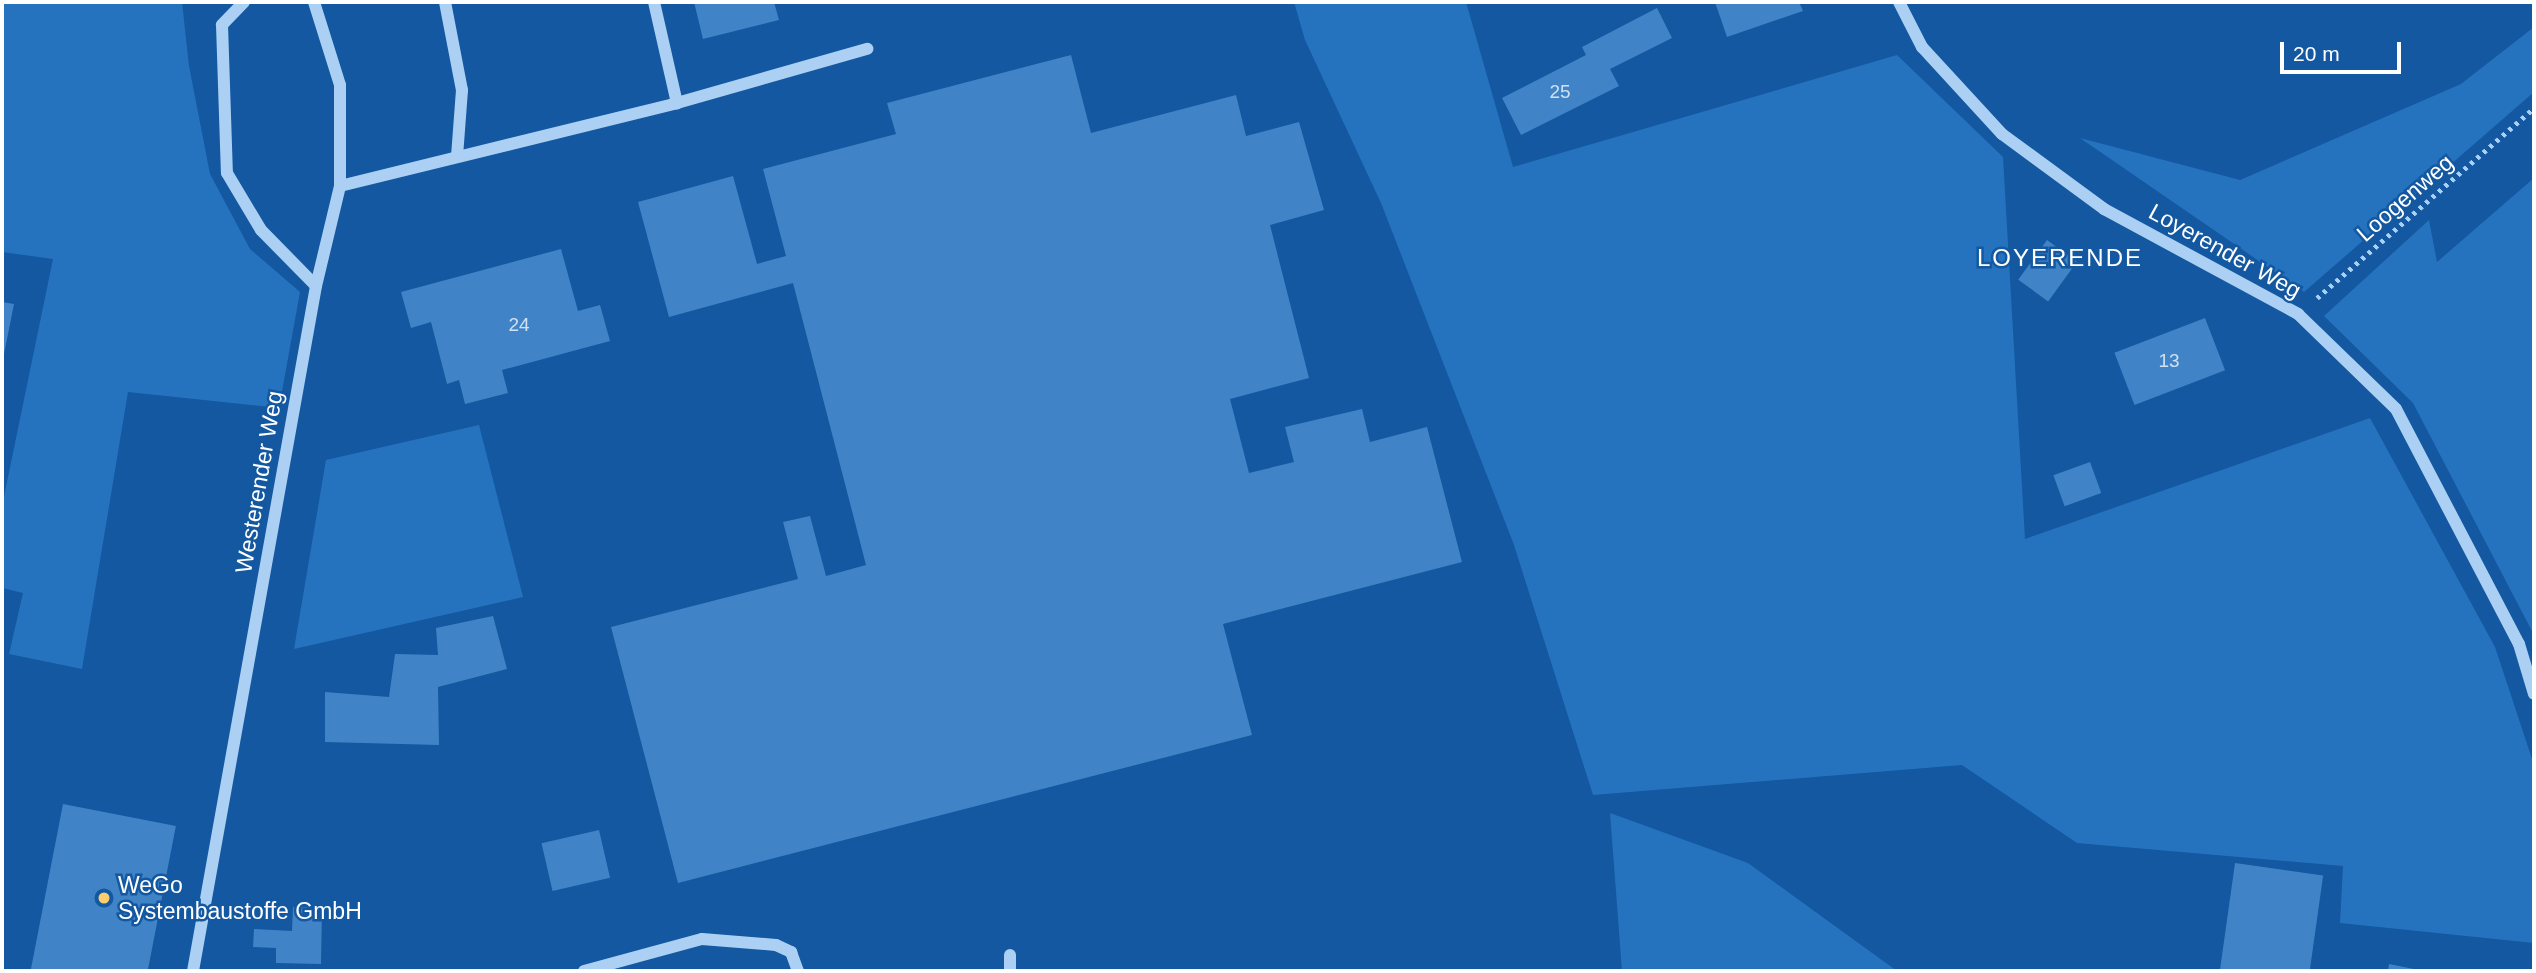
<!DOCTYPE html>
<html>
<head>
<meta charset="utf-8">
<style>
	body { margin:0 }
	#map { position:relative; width:2536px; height:973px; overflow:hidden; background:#1358a0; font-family:Helvetica,sans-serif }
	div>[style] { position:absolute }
	.green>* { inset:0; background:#2573be }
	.building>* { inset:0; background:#4084c7; transform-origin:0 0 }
	.path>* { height:4.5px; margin-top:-2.25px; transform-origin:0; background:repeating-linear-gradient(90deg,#abd0f4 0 3.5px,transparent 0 8.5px) }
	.minor>* { height:12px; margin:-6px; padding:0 6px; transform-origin:6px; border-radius:6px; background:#abd0f4 }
	.dots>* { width:19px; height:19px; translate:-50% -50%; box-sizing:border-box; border:4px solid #1358a0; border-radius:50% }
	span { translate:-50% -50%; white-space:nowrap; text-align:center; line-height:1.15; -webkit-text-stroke:5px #1358a0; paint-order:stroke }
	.number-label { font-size:19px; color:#cfe0f1 }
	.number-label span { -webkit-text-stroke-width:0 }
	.street-label { font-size:23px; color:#fff }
	.poi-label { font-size:23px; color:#fff }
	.left { translate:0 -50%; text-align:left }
	.neighbourhood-label { font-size:24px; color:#fff; letter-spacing:2px }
	.frame { position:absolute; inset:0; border:4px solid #fff; pointer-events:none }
	.scale { position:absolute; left:2280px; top:42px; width:121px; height:32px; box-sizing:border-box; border:4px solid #fff; border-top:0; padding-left:9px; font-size:21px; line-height:24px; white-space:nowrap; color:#fff; -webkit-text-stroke:5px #1358a0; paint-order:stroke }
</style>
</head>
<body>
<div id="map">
	<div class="green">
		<i style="clip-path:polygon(2px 2px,182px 2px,189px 66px,210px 174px,250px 249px,300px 292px,279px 408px,128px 392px,82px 669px,9px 654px,23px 593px,2px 588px,2px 506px,53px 259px,2px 252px)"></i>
		<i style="clip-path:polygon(1294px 2px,1466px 2px,1513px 167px,1897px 55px,2003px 157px,2025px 539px,2370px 418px,2495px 647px,2534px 765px,2534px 943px,2340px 923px,2343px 866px,2077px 843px,1962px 765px,1593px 795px,1514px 545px,1381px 203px,1305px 40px)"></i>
		<i style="clip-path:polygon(2534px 27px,2534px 92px,2304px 292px,2080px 138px,2240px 180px,2461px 84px)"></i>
		<i style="clip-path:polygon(2534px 178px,2534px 635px,2413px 403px,2324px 316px,2429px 220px,2437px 262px)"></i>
		<i style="clip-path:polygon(479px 425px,523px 597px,294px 649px,326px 460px)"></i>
		<i style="clip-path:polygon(1610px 813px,1748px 863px,1897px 971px,1622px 971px)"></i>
	</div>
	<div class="building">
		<i style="clip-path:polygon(694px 2px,774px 2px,779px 20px,703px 39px)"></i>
		<i style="clip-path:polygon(1715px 2px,1799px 2px,1803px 11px,1727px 37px)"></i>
		<i style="clip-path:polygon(1657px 8px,1672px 38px,1610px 69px,1619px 86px,1521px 135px,1502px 98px,1586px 55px,1582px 47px)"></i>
		<i style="clip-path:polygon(1071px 55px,1091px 133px,1236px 95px,1246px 136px,1299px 122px,1324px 210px,1270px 225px,1309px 378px,1230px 399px,1249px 473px,1294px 462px,1285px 427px,1362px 409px,1370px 442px,1427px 427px,1462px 562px,1223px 624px,1252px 735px,678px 883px,611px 627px,798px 579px,783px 522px,810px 516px,826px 576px,866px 565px,793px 283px,669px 317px,638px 202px,733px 176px,757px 264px,786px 256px,763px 169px,896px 134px,887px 103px)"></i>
		<i style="left:2047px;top:240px;width:37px;height:49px;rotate:36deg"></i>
		<i style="clip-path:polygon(561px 249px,578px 311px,600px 305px,610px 341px,502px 370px,508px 393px,465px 404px,459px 380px,447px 384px,431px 322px,411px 328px,401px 292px)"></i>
		<i style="clip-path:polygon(2px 302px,14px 304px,3px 359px,2px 359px)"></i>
		<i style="left:2205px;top:318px;width:56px;height:97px;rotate:69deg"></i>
		<i style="left:2090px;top:462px;width:33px;height:39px;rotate:70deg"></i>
		<i style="clip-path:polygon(493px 616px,507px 669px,438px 687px,439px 745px,325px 742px,325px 692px,389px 697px,395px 654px,438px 655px,436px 628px)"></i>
		<i style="left:63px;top:804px;width:115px;height:170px;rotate:11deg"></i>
		<i style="left:599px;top:830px;width:49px;height:59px;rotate:77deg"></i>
		<i style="left:2235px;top:863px;width:89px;height:109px;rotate:8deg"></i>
		<i style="clip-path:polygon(293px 907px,322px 908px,321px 964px,276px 963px,276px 948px,253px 947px,254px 929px,292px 931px)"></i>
		<i style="clip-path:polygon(2389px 964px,2419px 970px,2419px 971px,2388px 971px)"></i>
	</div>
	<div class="path">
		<i style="left:2317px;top:298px;width:288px;rotate:-41.2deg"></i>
	</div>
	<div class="minor">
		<i style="left:244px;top:2px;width:32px;rotate:134deg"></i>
		<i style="left:222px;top:25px;width:148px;rotate:88.1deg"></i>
		<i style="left:227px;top:173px;width:66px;rotate:59.2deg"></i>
		<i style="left:261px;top:230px;width:78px;rotate:45.5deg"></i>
		<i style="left:445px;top:2px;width:90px;rotate:79.1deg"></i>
		<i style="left:462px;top:90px;width:67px;rotate:94.3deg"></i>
		<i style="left:654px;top:2px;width:104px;rotate:77.2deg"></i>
		<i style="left:1899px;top:2px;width:51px;rotate:62.9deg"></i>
		<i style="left:1922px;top:47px;width:118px;rotate:47.4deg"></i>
		<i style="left:2002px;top:134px;width:127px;rotate:36.3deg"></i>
		<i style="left:2104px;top:209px;width:221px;rotate:28.4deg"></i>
		<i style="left:2298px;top:314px;width:136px;rotate:44.1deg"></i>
		<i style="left:2396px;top:409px;width:265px;rotate:62.4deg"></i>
		<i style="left:2519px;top:644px;width:52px;rotate:73.3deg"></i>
		<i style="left:340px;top:186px;width:347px;rotate:-13.8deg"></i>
		<i style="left:677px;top:103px;width:198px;rotate:-15.9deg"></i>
		<i style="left:1010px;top:955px;width:16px;rotate:90deg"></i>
		<i style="left:193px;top:971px;width:696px;rotate:-79.82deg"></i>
		<i style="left:316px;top:286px;width:103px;rotate:-76.5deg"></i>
		<i style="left:340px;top:186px;width:101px;rotate:-90deg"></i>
		<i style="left:340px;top:85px;width:87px;rotate:-107.4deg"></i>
		<i style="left:584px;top:971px;width:122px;rotate:-15.2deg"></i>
		<i style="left:702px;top:939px;width:74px;rotate:4.6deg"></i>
		<i style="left:776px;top:945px;width:17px;rotate:25deg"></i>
		<i style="left:791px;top:952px;width:20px;rotate:70deg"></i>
	</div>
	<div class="dots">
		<i style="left:104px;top:898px;background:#ffcd6e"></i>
	</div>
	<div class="number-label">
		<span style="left:1560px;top:92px">25</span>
		<span style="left:519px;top:325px">24</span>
		<span style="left:2169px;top:361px">13</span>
	</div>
	<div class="street-label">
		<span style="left:2405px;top:198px;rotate:-41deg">Loogenweg</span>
		<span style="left:2225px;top:251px;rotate:29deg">Loyerender Weg</span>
		<span style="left:259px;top:482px;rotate:-80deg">Westerender Weg</span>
	</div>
	<div class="poi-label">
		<span class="left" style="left:118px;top:898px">WeGo<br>Systembaustoffe GmbH</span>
	</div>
	<div class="neighbourhood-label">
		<span style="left:2060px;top:258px">LOYERENDE</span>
	</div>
	<div class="frame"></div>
	<div class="scale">20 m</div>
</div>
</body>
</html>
